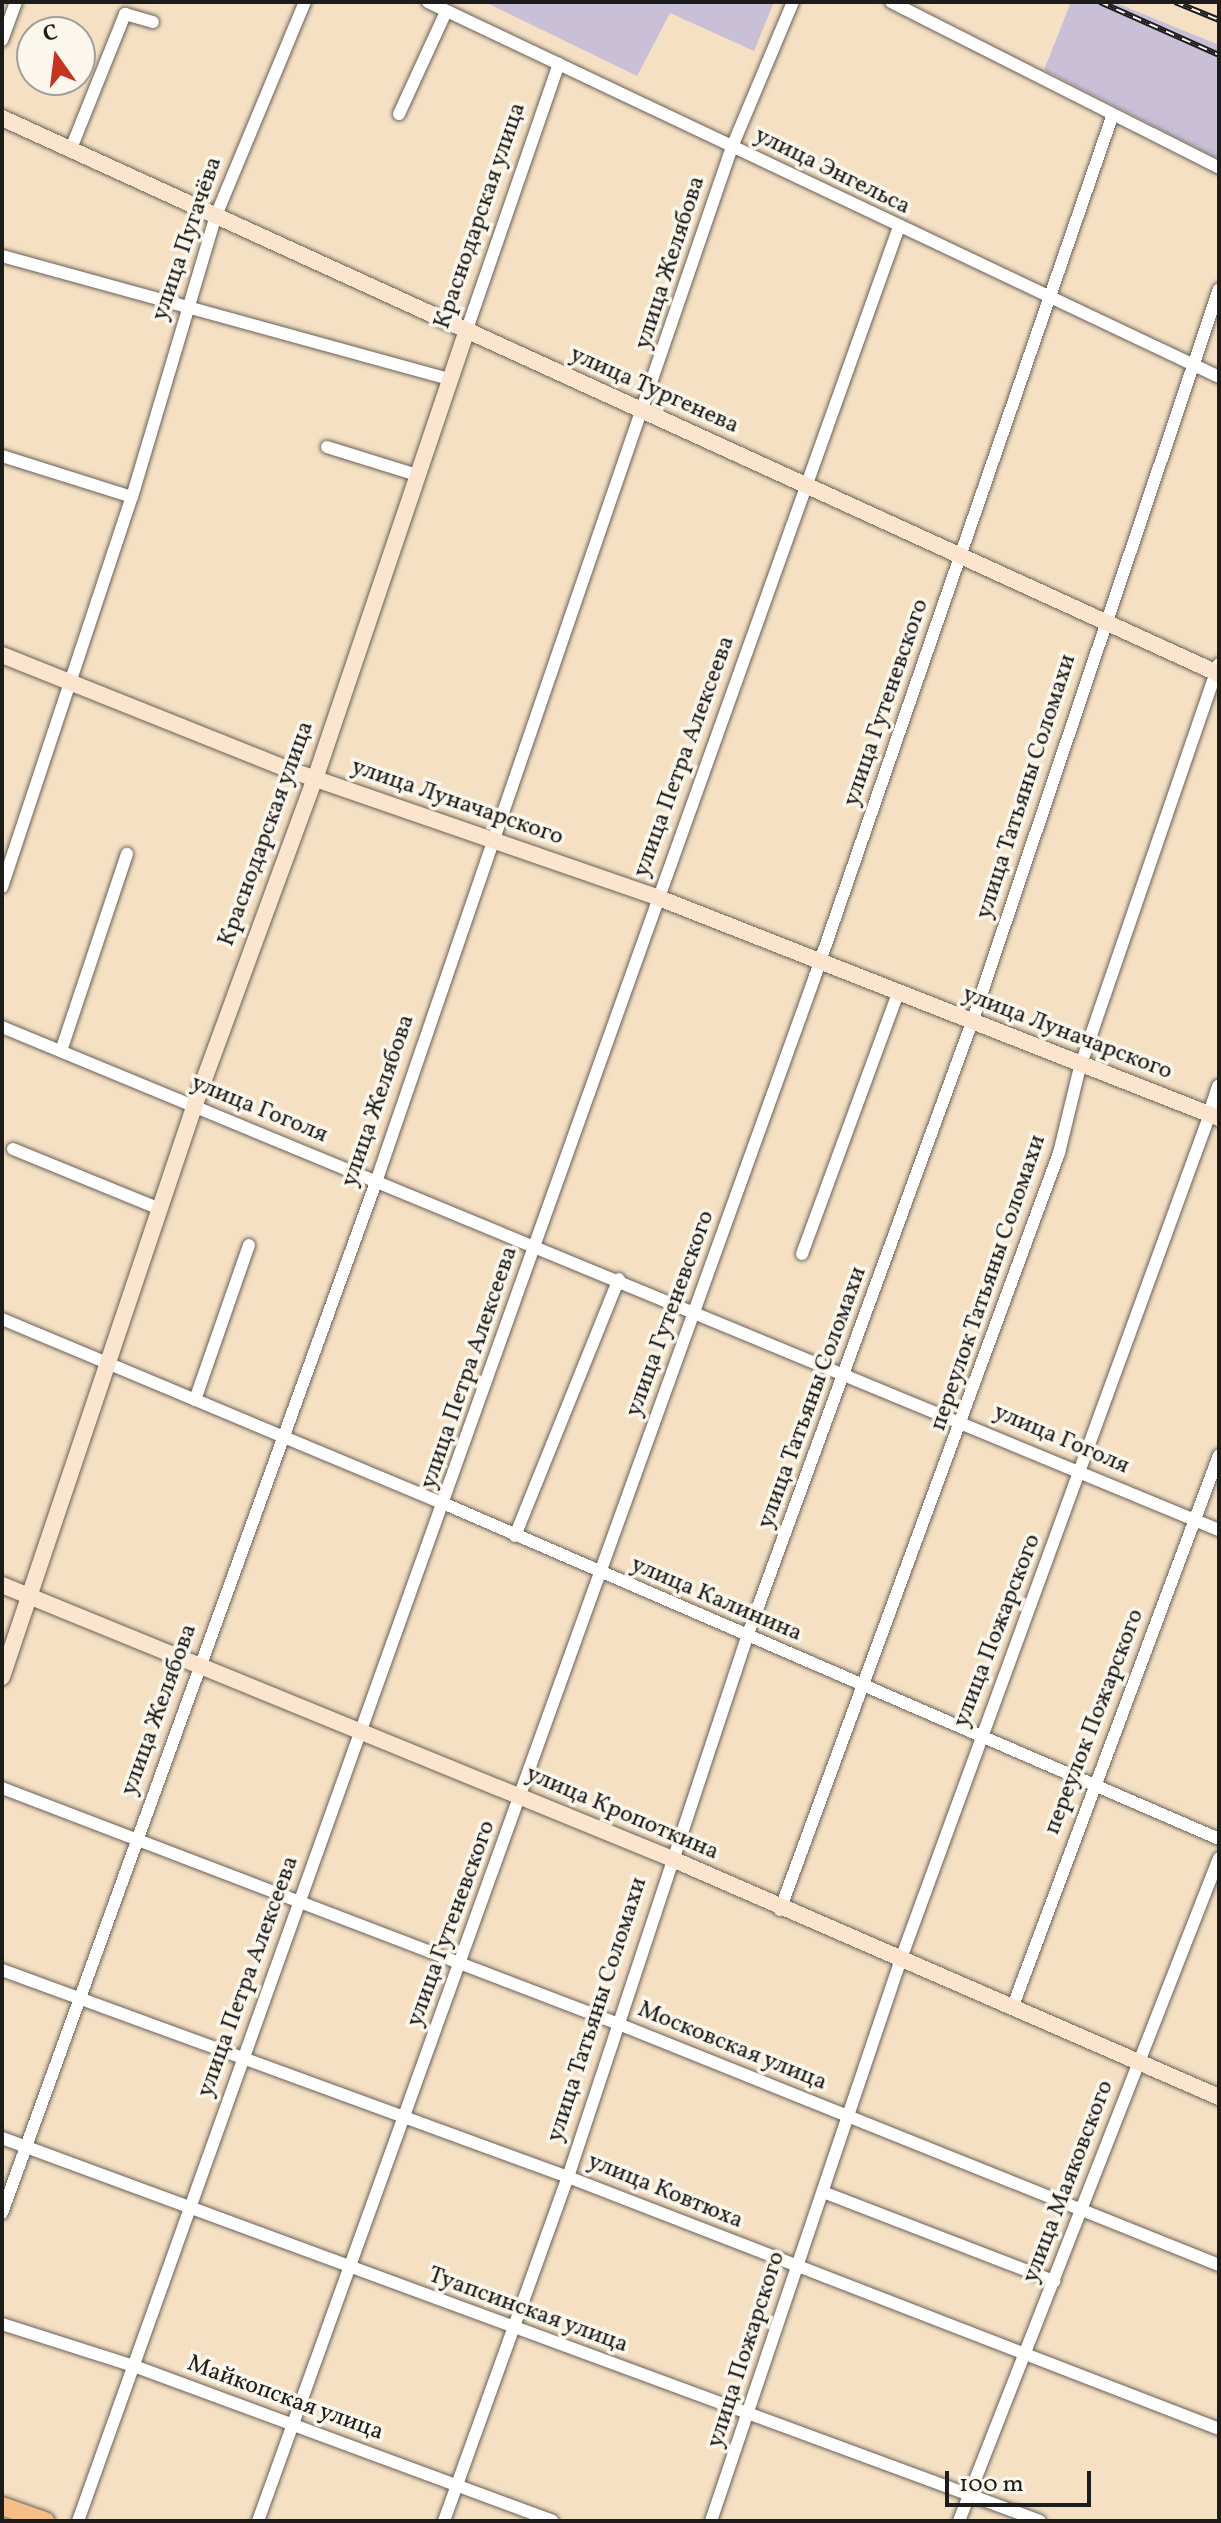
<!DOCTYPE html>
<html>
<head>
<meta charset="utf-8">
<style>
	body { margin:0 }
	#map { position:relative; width:1221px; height:2523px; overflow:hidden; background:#f5e0c4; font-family:Vollkorn,serif }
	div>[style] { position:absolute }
	.industrial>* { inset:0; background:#c9bfd7 }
	.roads { filter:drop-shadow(0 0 2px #686157) drop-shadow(0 0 2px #686157) }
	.minor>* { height:12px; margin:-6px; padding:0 6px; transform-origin:6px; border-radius:6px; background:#fff }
	.tertiary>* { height:14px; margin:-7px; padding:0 7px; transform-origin:7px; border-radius:7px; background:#fff }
	.secondary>* { height:16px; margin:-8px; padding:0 8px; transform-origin:8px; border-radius:8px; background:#fbe5cf }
	.primary>* { height:18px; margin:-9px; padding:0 9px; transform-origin:9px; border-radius:9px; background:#f6be86 }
	.rail>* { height:6px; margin-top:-3px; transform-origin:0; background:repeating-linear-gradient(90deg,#fbf7ec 0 9px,#1c1c1c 0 18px); box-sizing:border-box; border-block:2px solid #1c1c1c }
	span { translate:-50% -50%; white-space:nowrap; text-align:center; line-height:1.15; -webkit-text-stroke:7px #fbf7ec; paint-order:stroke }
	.street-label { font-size:24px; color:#1c1c1c }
	.frame { position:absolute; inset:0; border:4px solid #1c1c1c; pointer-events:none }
	.north { position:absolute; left:16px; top:16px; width:80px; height:80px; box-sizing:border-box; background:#fbf7ec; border:2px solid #a29f99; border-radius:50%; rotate:346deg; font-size:22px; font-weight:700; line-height:32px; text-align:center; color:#1c1c1c }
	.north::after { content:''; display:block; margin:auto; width:28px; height:36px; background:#c8321e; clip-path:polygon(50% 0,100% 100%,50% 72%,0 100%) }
	.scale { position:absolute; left:945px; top:2471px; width:146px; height:36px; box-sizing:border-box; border:4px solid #1c1c1c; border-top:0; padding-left:10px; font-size:24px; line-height:28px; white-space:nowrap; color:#1c1c1c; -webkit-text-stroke:6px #fbf7ec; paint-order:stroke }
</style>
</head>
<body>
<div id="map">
	<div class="industrial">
		<i style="clip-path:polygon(485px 2px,774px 2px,754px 51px,670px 13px,637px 76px)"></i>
		<i style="clip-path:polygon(1071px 2px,1114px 2px,1219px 45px,1219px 159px,1044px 70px)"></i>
	</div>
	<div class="roads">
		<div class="minor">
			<i style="left:428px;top:2px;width:875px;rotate:25.36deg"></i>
			<i style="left:891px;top:2px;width:368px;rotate:26.8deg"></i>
			<i style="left:2px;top:40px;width:40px;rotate:-69.8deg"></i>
			<i style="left:399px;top:114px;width:112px;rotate:-65.3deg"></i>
			<i style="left:70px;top:151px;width:148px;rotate:-68.1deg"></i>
			<i style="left:125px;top:14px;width:29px;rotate:16deg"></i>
			<i style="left:2px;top:256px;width:465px;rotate:15.4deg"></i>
			<i style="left:466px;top:332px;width:284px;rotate:-70.9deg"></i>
			<i style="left:327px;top:447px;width:94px;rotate:17.3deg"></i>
			<i style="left:2px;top:456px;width:136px;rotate:17.5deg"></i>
			<i style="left:2px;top:887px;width:411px;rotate:-71.6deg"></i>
			<i style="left:132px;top:497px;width:291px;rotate:-73.4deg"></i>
			<i style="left:215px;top:218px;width:234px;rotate:-67.4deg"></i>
			<i style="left:2px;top:1027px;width:1317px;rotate:22.46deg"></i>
			<i style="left:61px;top:1051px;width:208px;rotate:-71.5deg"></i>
			<i style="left:13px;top:1149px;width:159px;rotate:22.2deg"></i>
			<i style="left:802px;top:1254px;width:278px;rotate:-69.8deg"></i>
			<i style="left:2px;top:1319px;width:480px;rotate:22.7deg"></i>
			<i style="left:445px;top:1504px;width:843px;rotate:23.4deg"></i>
			<i style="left:195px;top:1400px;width:164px;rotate:-70.8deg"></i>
			<i style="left:515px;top:1536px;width:277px;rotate:-68deg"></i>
			<i style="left:2px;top:1788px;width:657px;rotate:20.94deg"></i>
			<i style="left:616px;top:2023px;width:650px;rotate:21.87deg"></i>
			<i style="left:780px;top:1910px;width:807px;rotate:-69.77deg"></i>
			<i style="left:1059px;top:1153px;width:89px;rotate:-76.3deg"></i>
			<i style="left:1080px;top:1067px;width:426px;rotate:-71deg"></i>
			<i style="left:2px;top:1970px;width:603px;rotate:20.09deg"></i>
			<i style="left:568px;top:2177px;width:698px;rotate:21.16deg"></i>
			<i style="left:1013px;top:2006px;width:588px;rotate:-69.5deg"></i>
			<i style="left:2px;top:2138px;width:1106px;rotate:20.25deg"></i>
			<i style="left:823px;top:2192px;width:248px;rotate:21.1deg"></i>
			<i style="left:2px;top:2213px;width:1097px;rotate:-70.06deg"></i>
			<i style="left:376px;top:1182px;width:1095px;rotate:-71.02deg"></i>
			<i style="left:732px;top:147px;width:157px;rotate:-67.2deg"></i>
			<i style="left:2px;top:2324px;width:139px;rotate:17.7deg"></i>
			<i style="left:134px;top:2366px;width:446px;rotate:20.3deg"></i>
			<i style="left:78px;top:2521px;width:2434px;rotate:-70.31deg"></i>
			<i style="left:258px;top:2521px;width:1642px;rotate:-70.17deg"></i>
			<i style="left:815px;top:976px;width:909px;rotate:-70.93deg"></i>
			<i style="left:444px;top:2521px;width:366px;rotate:-70.2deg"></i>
			<i style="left:568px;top:2177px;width:569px;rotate:-71.66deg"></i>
			<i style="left:747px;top:1637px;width:655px;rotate:-69.9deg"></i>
			<i style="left:972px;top:1022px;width:773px;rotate:-71.38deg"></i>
			<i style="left:711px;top:2521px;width:596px;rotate:-71.32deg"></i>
			<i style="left:902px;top:1956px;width:897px;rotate:-69.91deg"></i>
			<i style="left:959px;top:2521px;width:712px;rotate:-68.59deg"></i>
		</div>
		<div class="tertiary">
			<i style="left:1210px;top:1114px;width:29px;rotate:-72deg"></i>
		</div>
		<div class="secondary">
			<i style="left:2px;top:118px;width:1338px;rotate:24.55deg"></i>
			<i style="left:2px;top:655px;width:307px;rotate:21.8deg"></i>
			<i style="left:287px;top:769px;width:394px;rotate:19.1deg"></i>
			<i style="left:659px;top:898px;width:602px;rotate:21.45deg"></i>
			<i style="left:2px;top:1585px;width:722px;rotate:22.23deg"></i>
			<i style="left:670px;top:1858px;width:599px;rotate:23.53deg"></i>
			<i style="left:2px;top:1677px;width:601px;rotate:-71.38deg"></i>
			<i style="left:194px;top:1107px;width:350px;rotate:-69.8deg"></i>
			<i style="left:315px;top:779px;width:472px;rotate:-71.3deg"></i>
		</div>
		<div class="primary">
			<i style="left:2px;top:2506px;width:46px;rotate:19.2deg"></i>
		</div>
	</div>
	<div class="rail">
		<i style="left:1100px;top:2px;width:130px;rotate:24deg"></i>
		<i style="left:1175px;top:2px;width:48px;rotate:22.2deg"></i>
	</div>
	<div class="street-label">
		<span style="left:832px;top:172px;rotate:26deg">улица Энгельса</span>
		<span style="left:481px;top:216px;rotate:-71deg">Краснодарская улица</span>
		<span style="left:188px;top:239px;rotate:-71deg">улица Пугачёва</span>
		<span style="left:671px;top:263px;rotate:-72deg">улица Желябова</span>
		<span style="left:654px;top:391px;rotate:24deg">улица Тургенева</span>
		<span style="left:887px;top:703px;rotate:-71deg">улица Гутеневского</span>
		<span style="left:685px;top:757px;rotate:-70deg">улица Петра Алексеева</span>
		<span style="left:1027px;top:787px;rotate:-72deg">улица Татьяны Соломахи</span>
		<span style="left:457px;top:803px;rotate:19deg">улица Луначарского</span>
		<span style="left:267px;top:834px;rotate:-70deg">Краснодарская улица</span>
		<span style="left:1067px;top:1034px;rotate:21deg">улица Луначарского</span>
		<span style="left:379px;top:1101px;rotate:-71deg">улица Желябова</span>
		<span style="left:259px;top:1110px;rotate:22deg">улица Гоголя</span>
		<span style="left:989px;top:1283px;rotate:-71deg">переулок Татьяны Соломахи</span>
		<span style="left:671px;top:1314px;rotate:-70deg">улица Гутеневского</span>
		<span style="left:470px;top:1368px;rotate:-71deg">улица Петра Алексеева</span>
		<span style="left:813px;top:1398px;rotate:-70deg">улица Татьяны Соломахи</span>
		<span style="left:1061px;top:1440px;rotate:23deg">улица Гоголя</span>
		<span style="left:716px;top:1600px;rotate:23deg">улица Калинина</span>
		<span style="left:998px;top:1631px;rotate:-69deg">улица Пожарского</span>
		<span style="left:160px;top:1710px;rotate:-70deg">улица Желябова</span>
		<span style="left:1095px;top:1722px;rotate:-69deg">переулок Пожарского</span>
		<span style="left:622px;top:1814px;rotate:23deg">улица Кропоткина</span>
		<span style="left:452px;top:1924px;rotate:-70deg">улица Гутеневского</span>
		<span style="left:249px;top:1977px;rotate:-70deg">улица Петра Алексеева</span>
		<span style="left:598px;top:2010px;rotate:-72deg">улица Татьяны Соломахи</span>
		<span style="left:732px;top:2047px;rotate:22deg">Московская улица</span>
		<span style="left:1069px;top:2182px;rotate:-69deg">улица Маяковского</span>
		<span style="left:665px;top:2192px;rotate:22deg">улица Ковтюха</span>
		<span style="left:528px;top:2311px;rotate:20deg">Туапсинская улица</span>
		<span style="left:747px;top:2350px;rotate:-72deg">улица Пожарского</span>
		<span style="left:285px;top:2399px;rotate:20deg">Майкопская улица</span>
	</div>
	<div class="frame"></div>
	<div class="north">С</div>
	<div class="scale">100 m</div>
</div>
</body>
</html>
